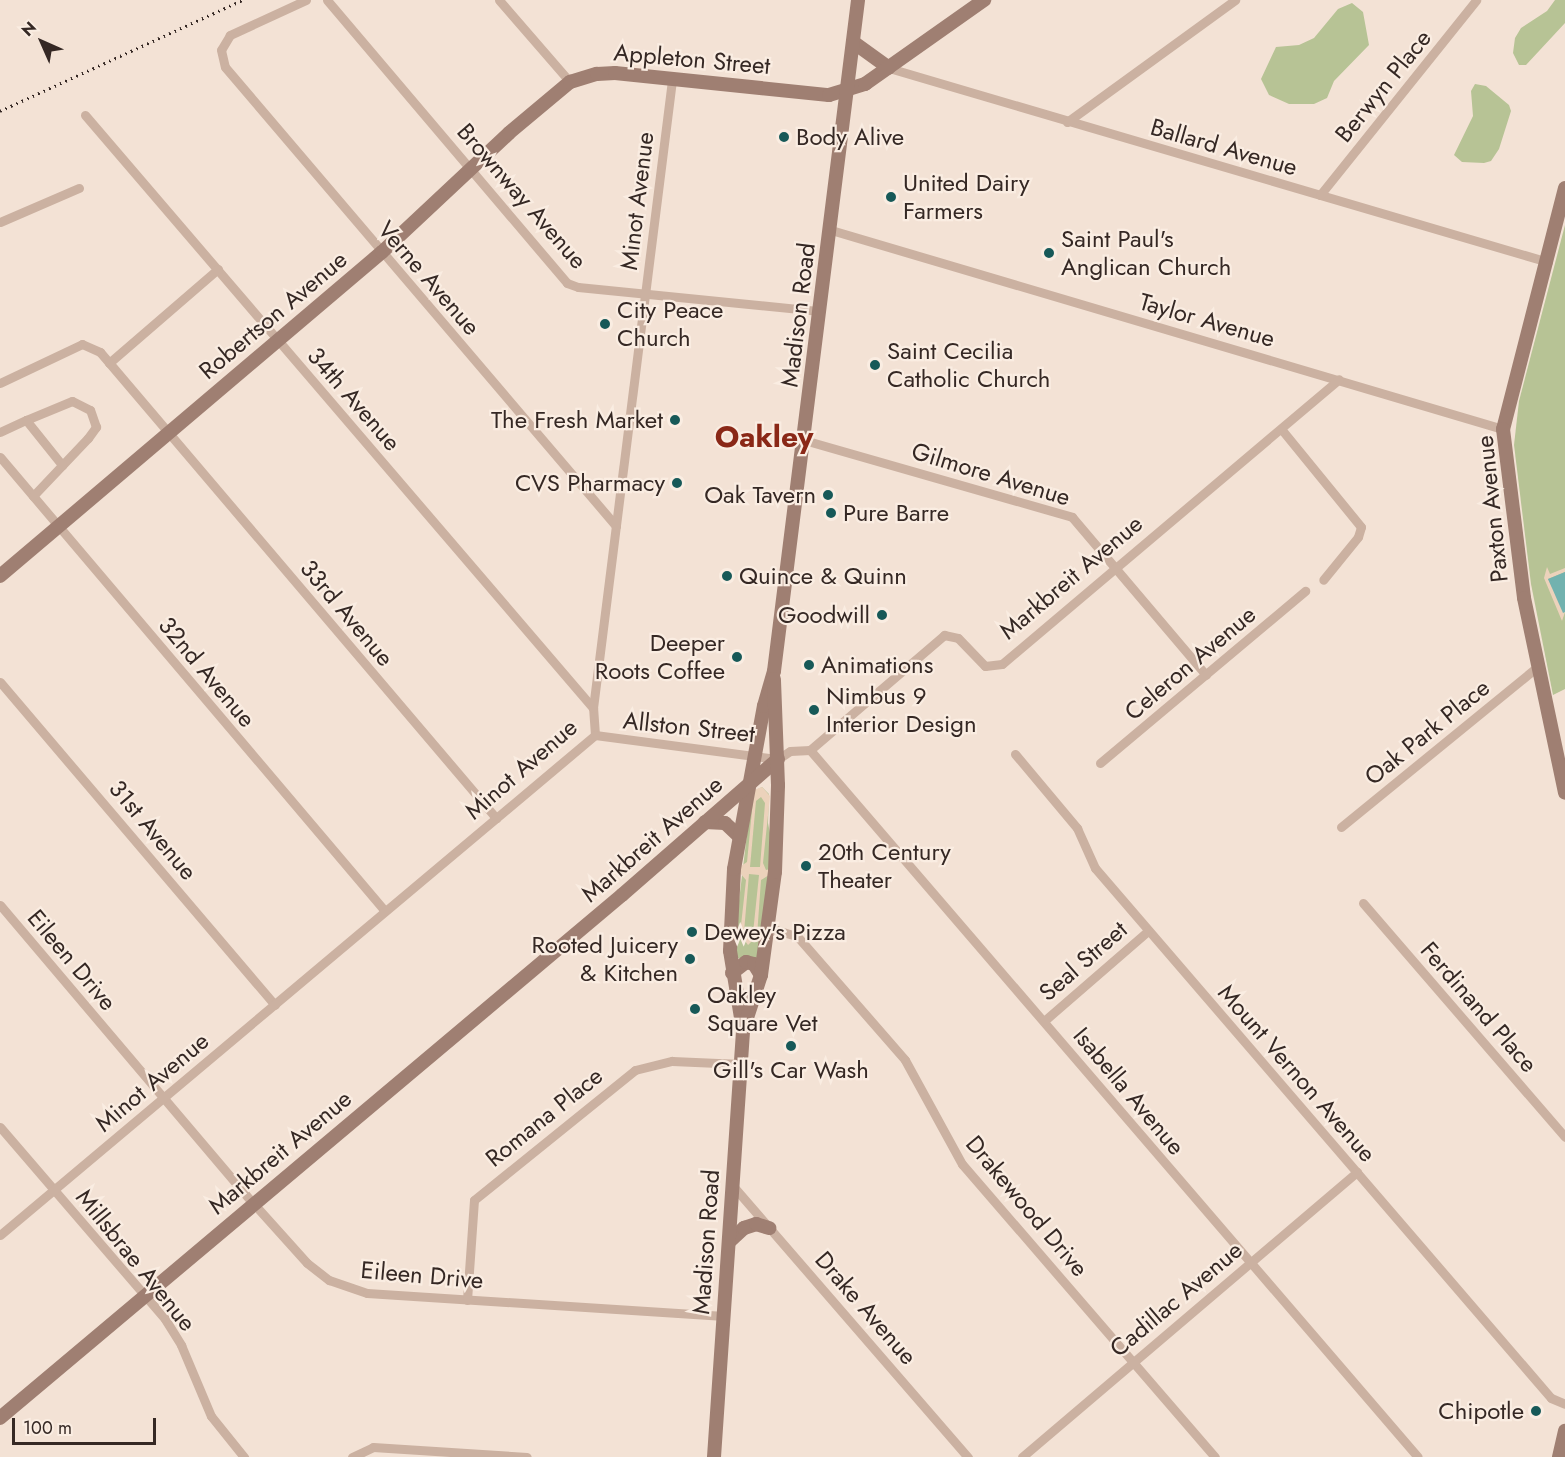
<!DOCTYPE html>
<html>
<head>
<meta charset="utf-8">
<style>
	body { margin:0 }
	#map { position:relative; width:1565px; height:1457px; overflow:hidden; background:#f3e2d5; font-family:Jost,sans-serif }
	div>[style] { position:absolute }
	.green>* { inset:0; background:#b7c395 }
	.plaza>* { inset:0; background:#ecd2bb }
	.water>* { inset:0; background:#72b2af }
	.street>* { height:9px; margin:-4.5px; padding:0 4.5px; transform-origin:4.5px; border-radius:4.5px; background:#cbb1a1 }
	.secondary>* { height:14px; margin:-7px; padding:0 7px; transform-origin:7px; border-radius:7px; background:#9f7f72 }
	.rail>* { height:3px; margin-top:-1.5px; transform-origin:0; background:repeating-linear-gradient(90deg,#352824 0 1.5px,transparent 0 6px) }
	.dots>* { width:16px; height:16px; translate:-50% -50%; box-sizing:border-box; border:3px solid #faede2; border-radius:50% }
	span { translate:-50% -50%; white-space:nowrap; text-align:center; line-height:1.15; -webkit-text-stroke:4.5px #faede2; paint-order:stroke }
	.street-label { font-size:24px; color:#352824 }
	.poi-label { font-size:24px; color:#352824 }
	.left { translate:0 -50%; text-align:left }
	.right { translate:-100% -50%; text-align:right }
	.district-label { font-size:30px; color:#8a2817; font-weight:700 }
	.north { position:absolute; left:12px; top:12px; width:60px; height:60px; -webkit-text-stroke:4px #faede2; paint-order:stroke; rotate:315deg; font-size:16px; font-weight:700; line-height:24px; text-align:center; color:#352824 }
	.north::after { content:''; display:block; margin:auto; width:21px; height:27px; background:#352824; clip-path:polygon(50% 0,100% 100%,50% 72%,0 100%) }
	.scale { position:absolute; left:12px; top:1418px; width:144px; height:27px; box-sizing:border-box; border:3px solid #352824; border-top:0; padding-left:8px; font-size:18px; line-height:21px; white-space:nowrap; color:#352824; -webkit-text-stroke:4px #faede2; paint-order:stroke }
</style>
</head>
<body>
<div id="map">
	<div class="green">
		<i style="clip-path:polygon(1555px 0,1565px 0,1565px 23px,1526px 65px,1519px 65px,1513px 53px,1515px 38px,1521px 28px,1547px 11px)"></i>
		<i style="clip-path:polygon(1352px 3px,1363px 12px,1369px 45px,1334px 81px,1327px 98px,1314px 104px,1289px 104px,1269px 95px,1261px 79px,1276px 47px,1299px 45px,1314px 38px,1338px 9px)"></i>
		<i style="clip-path:polygon(1475px 84px,1486px 86px,1509px 105px,1511px 111px,1499px 149px,1491px 161px,1484px 163px,1462px 162px,1454px 155px,1473px 116px,1471px 91px)"></i>
		<i style="clip-path:polygon(1565px 225px,1565px 689px,1553px 695px,1531px 584px,1514px 445px,1519px 401px)"></i>
		<i style="clip-path:polygon(762px 787px,769px 794px,768px 823px,772px 843px,758px 960px,737px 958px,736px 926px,752px 792px)"></i>
	</div>
	<div class="plaza">
		<i style="clip-path:polygon(1547px 567px,1550px 574px,1565px 568px,1565px 572px,1548px 579px,1565px 612px,1562px 621px,1544px 578px)"></i>
		<i style="clip-path:polygon(evenodd,762px 787px,770px 796px,763px 863px,766px 870px,770px 869px,769px 875px,761px 880px,757px 936px,748px 945px,740px 934px,746px 880px,740px 873px,741px 866px,747px 862px,754px 790px,762px 787px,761px 797px,765px 803px,760px 867px,750px 867px,756px 801px,761px 797px,762px 787px,749px 874px,759px 875px,753px 933px,744px 932px,749px 874px)"></i>
	</div>
	<div class="water">
		<i style="clip-path:polygon(1565px 572px,1565px 612px,1563px 613px,1548px 579px)"></i>
	</div>
	<div class="street">
		<i style="left:306px;top:0;width:84px;rotate:155.3deg"></i>
		<i style="left:230px;top:35px;width:17px;rotate:121deg"></i>
		<i style="left:221px;top:50px;width:17px;rotate:77deg"></i>
		<i style="left:225px;top:67px;width:603px;rotate:49.57deg"></i>
		<i style="left:327px;top:0;width:371px;rotate:49.7deg"></i>
		<i style="left:567px;top:283px;width:12px;rotate:20deg"></i>
		<i style="left:578px;top:287px;width:243px;rotate:5.7deg"></i>
		<i style="left:499px;top:0;width:108px;rotate:49.1deg"></i>
		<i style="left:889px;top:68px;width:687px;rotate:16.4deg"></i>
		<i style="left:85px;top:115px;width:781px;rotate:49.41deg"></i>
		<i style="left:1067px;top:122px;width:208px;rotate:-36deg"></i>
		<i style="left:1320px;top:195px;width:250px;rotate:-51.3deg"></i>
		<i style="left:0;top:222px;width:86px;rotate:-23.3deg"></i>
		<i style="left:831px;top:230px;width:701px;rotate:16.5deg"></i>
		<i style="left:109px;top:363px;width:144px;rotate:-40.8deg"></i>
		<i style="left:0;top:383px;width:91px;rotate:-25.4deg"></i>
		<i style="left:82px;top:344px;width:20px;rotate:24deg"></i>
		<i style="left:100px;top:352px;width:612px;rotate:49.64deg"></i>
		<i style="left:1282px;top:430px;width:125px;rotate:50.8deg"></i>
		<i style="left:1361px;top:527px;width:10px;rotate:107deg"></i>
		<i style="left:1358px;top:537px;width:55px;rotate:129.1deg"></i>
		<i style="left:0;top:432px;width:29px;rotate:-25deg"></i>
		<i style="left:804px;top:440px;width:279px;rotate:16deg"></i>
		<i style="left:1072px;top:517px;width:207px;rotate:49.7deg"></i>
		<i style="left:0;top:457px;width:595px;rotate:49.7deg"></i>
		<i style="left:33px;top:496px;width:80px;rotate:-46.5deg"></i>
		<i style="left:88px;top:438px;width:14px;rotate:-54deg"></i>
		<i style="left:96px;top:427px;width:18px;rotate:-109deg"></i>
		<i style="left:90px;top:410px;width:20px;rotate:-153deg"></i>
		<i style="left:72px;top:401px;width:50px;rotate:157.6deg"></i>
		<i style="left:26px;top:420px;width:58px;rotate:51.3deg"></i>
		<i style="left:0;top:682px;width:424px;rotate:49.6deg"></i>
		<i style="left:595px;top:735px;width:27px;rotate:-94deg"></i>
		<i style="left:593px;top:708px;width:633px;rotate:-82.83deg"></i>
		<i style="left:595px;top:735px;width:185px;rotate:7.5deg"></i>
		<i style="left:778px;top:759px;width:14px;rotate:-34deg"></i>
		<i style="left:790px;top:751px;width:20px;rotate:-3deg"></i>
		<i style="left:810px;top:750px;width:932px;rotate:49.31deg"></i>
		<i style="left:810px;top:750px;width:177px;rotate:-40.6deg"></i>
		<i style="left:944px;top:635px;width:14px;rotate:12deg"></i>
		<i style="left:958px;top:638px;width:39px;rotate:46deg"></i>
		<i style="left:985px;top:666px;width:17px;rotate:-7deg"></i>
		<i style="left:1002px;top:664px;width:441px;rotate:-40.2deg"></i>
		<i style="left:1015px;top:754px;width:97px;rotate:50deg"></i>
		<i style="left:1077px;top:828px;width:44px;rotate:65.8deg"></i>
		<i style="left:1095px;top:868px;width:699px;rotate:49.29deg"></i>
		<i style="left:1551px;top:1398px;width:15px;rotate:23deg"></i>
		<i style="left:1100px;top:763px;width:268px;rotate:-40deg"></i>
		<i style="left:1341px;top:827px;width:253px;rotate:-39.2deg"></i>
		<i style="left:1363px;top:903px;width:309px;rotate:49.2deg"></i>
		<i style="left:0;top:905px;width:392px;rotate:49.7deg"></i>
		<i style="left:254px;top:1204px;width:79px;rotate:48.1deg"></i>
		<i style="left:307px;top:1263px;width:28px;rotate:38deg"></i>
		<i style="left:329px;top:1280px;width:40px;rotate:18.9deg"></i>
		<i style="left:367px;top:1293px;width:358px;rotate:3.7deg"></i>
		<i style="left:770px;top:928px;width:28px;rotate:17deg"></i>
		<i style="left:797px;top:936px;width:164px;rotate:48.9deg"></i>
		<i style="left:905px;top:1060px;width:119px;rotate:61.3deg"></i>
		<i style="left:962px;top:1164px;width:387px;rotate:49.2deg"></i>
		<i style="left:1044px;top:1021px;width:138px;rotate:-40.9deg"></i>
		<i style="left:0;top:1127px;width:253px;rotate:49.3deg"></i>
		<i style="left:165px;top:1319px;width:31px;rotate:58deg"></i>
		<i style="left:181px;top:1345px;width:77px;rotate:67.1deg"></i>
		<i style="left:211px;top:1416px;width:53px;rotate:51.2deg"></i>
		<i style="left:733px;top:1186px;width:359px;rotate:49.1deg"></i>
		<i style="left:0;top:1235px;width:777px;rotate:-40.04deg"></i>
		<i style="left:467px;top:1300px;width:100px;rotate:-86deg"></i>
		<i style="left:474px;top:1200px;width:207px;rotate:-38.9deg"></i>
		<i style="left:635px;top:1070px;width:38px;rotate:-14deg"></i>
		<i style="left:672px;top:1061px;width:69px;rotate:2.5deg"></i>
		<i style="left:352px;top:1457px;width:23px;rotate:-25deg"></i>
		<i style="left:373px;top:1447px;width:154px;rotate:3.7deg"></i>
		<i style="left:1022px;top:1457px;width:440px;rotate:-40.4deg"></i>
	</div>
	<div class="secondary">
		<i style="left:853px;top:42px;width:44px;rotate:35.8deg"></i>
		<i style="left:1565px;top:188px;width:249px;rotate:104.4deg"></i>
		<i style="left:1503px;top:429px;width:170px;rotate:82.9deg"></i>
		<i style="left:1524px;top:598px;width:199px;rotate:78.1deg"></i>
		<i style="left:0;top:576px;width:501px;rotate:-40.3deg"></i>
		<i style="left:382px;top:252px;width:174px;rotate:-43.1deg"></i>
		<i style="left:509px;top:133px;width:80px;rotate:-39.9deg"></i>
		<i style="left:570px;top:82px;width:28px;rotate:-17deg"></i>
		<i style="left:597px;top:74px;width:18px;rotate:-3deg"></i>
		<i style="left:615px;top:73px;width:215px;rotate:5.9deg"></i>
		<i style="left:829px;top:95px;width:38px;rotate:-17deg"></i>
		<i style="left:865px;top:84px;width:146px;rotate:-35.2deg"></i>
		<i style="left:705px;top:822px;width:20px;rotate:3deg"></i>
		<i style="left:725px;top:823px;width:18px;rotate:43deg"></i>
		<i style="left:732px;top:973px;width:18px;rotate:-38deg"></i>
		<i style="left:746px;top:962px;width:8px;rotate:14deg"></i>
		<i style="left:754px;top:964px;width:13px;rotate:58deg"></i>
		<i style="left:743px;top:1030px;width:80px;rotate:-99.3deg"></i>
		<i style="left:730px;top:951px;width:82px;rotate:-87.2deg"></i>
		<i style="left:734px;top:869px;width:166px;rotate:-79.6deg"></i>
		<i style="left:764px;top:706px;width:36px;rotate:-74deg"></i>
		<i style="left:774px;top:671px;width:676px;rotate:-82.86deg"></i>
		<i style="left:729px;top:1242px;width:21px;rotate:-43deg"></i>
		<i style="left:744px;top:1228px;width:13px;rotate:-18deg"></i>
		<i style="left:756px;top:1224px;width:14px;rotate:17deg"></i>
		<i style="left:0;top:1418px;width:813px;rotate:-40.06deg"></i>
		<i style="left:622px;top:895px;width:207px;rotate:-41.1deg"></i>
		<i style="left:714px;top:1457px;width:428px;rotate:-86.1deg"></i>
		<i style="left:743px;top:1030px;width:58px;rotate:-71.9deg"></i>
		<i style="left:761px;top:975px;width:104px;rotate:-82.3deg"></i>
		<i style="left:775px;top:872px;width:87px;rotate:-88deg"></i>
		<i style="left:778px;top:785px;width:106px;rotate:-92.2deg"></i>
		<i style="left:1559px;top:1457px;width:27px;rotate:-77deg"></i>
	</div>
	<div class="rail">
		<i style="left:0;top:111px;width:267px;rotate:-24.6deg"></i>
	</div>
	<div class="dots">
		<i style="left:784px;top:137px;background:#175958"></i>
		<i style="left:891px;top:197px;background:#175958"></i>
		<i style="left:1049px;top:253px;background:#175958"></i>
		<i style="left:605px;top:324px;background:#175958"></i>
		<i style="left:875px;top:365px;background:#175958"></i>
		<i style="left:675px;top:420px;background:#175958"></i>
		<i style="left:677px;top:483px;background:#175958"></i>
		<i style="left:828px;top:495px;background:#175958"></i>
		<i style="left:831px;top:513px;background:#175958"></i>
		<i style="left:727px;top:576px;background:#175958"></i>
		<i style="left:882px;top:615px;background:#175958"></i>
		<i style="left:737px;top:657px;background:#175958"></i>
		<i style="left:809px;top:665px;background:#175958"></i>
		<i style="left:814px;top:710px;background:#175958"></i>
		<i style="left:806px;top:866px;background:#175958"></i>
		<i style="left:692px;top:932px;background:#175958"></i>
		<i style="left:690px;top:959px;background:#175958"></i>
		<i style="left:695px;top:1009px;background:#175958"></i>
		<i style="left:791px;top:1046px;background:#175958"></i>
		<i style="left:1536px;top:1411px;background:#175958"></i>
	</div>
	<div class="street-label">
		<span style="left:692px;top:59px;rotate:5deg">Appleton Street</span>
		<span style="left:1383px;top:86px;rotate:-51deg">Berwyn Place</span>
		<span style="left:1224px;top:147px;rotate:16deg">Ballard Avenue</span>
		<span style="left:522px;top:196px;rotate:49deg">Brownway Avenue</span>
		<span style="left:637px;top:201px;rotate:-83deg">Minot Avenue</span>
		<span style="left:429px;top:278px;rotate:49deg">Verne Avenue</span>
		<span style="left:273px;top:315px;rotate:-40deg">Robertson Avenue</span>
		<span style="left:798px;top:315px;rotate:-83deg">Madison Road</span>
		<span style="left:1207px;top:320px;rotate:16deg">Taylor Avenue</span>
		<span style="left:354px;top:399px;rotate:49deg">34th Avenue</span>
		<span style="left:991px;top:474px;rotate:17deg">Gilmore Avenue</span>
		<span style="left:1492px;top:509px;rotate:-96deg">Paxton Avenue</span>
		<span style="left:1071px;top:577px;rotate:-40deg">Markbreit Avenue</span>
		<span style="left:347px;top:613px;rotate:50deg">33rd Avenue</span>
		<span style="left:1190px;top:663px;rotate:-40deg">Celeron Avenue</span>
		<span style="left:207px;top:672px;rotate:50deg">32nd Avenue</span>
		<span style="left:689px;top:727px;rotate:6deg">Allston Street</span>
		<span style="left:1427px;top:732px;rotate:-39deg">Oak Park Place</span>
		<span style="left:521px;top:769px;rotate:-41deg">Minot Avenue</span>
		<span style="left:153px;top:830px;rotate:50deg">31st Avenue</span>
		<span style="left:652px;top:839px;rotate:-41deg">Markbreit Avenue</span>
		<span style="left:72px;top:960px;rotate:50deg">Eileen Drive</span>
		<span style="left:1083px;top:961px;rotate:-41deg">Seal Street</span>
		<span style="left:1479px;top:1007px;rotate:49deg">Ferdinand Place</span>
		<span style="left:1297px;top:1073px;rotate:49deg">Mount Vernon Avenue</span>
		<span style="left:152px;top:1082px;rotate:-40deg">Minot Avenue</span>
		<span style="left:1129px;top:1091px;rotate:50deg">Isabella Avenue</span>
		<span style="left:544px;top:1117px;rotate:-39deg">Romana Place</span>
		<span style="left:280px;top:1152px;rotate:-40deg">Markbreit Avenue</span>
		<span style="left:1027px;top:1206px;rotate:50deg">Drakewood Drive</span>
		<span style="left:706px;top:1242px;rotate:-86deg">Madison Road</span>
		<span style="left:136px;top:1260px;rotate:51deg">Millsbrae Avenue</span>
		<span style="left:422px;top:1275px;rotate:5deg">Eileen Drive</span>
		<span style="left:1176px;top:1299px;rotate:-40deg">Cadillac Avenue</span>
		<span style="left:866px;top:1308px;rotate:49deg">Drake Avenue</span>
	</div>
	<div class="poi-label">
		<span class="left" style="left:796px;top:137px">Body Alive</span>
		<span class="left" style="left:903px;top:197px">United Dairy<br>Farmers</span>
		<span class="left" style="left:1061px;top:253px">Saint Paul's<br>Anglican Church</span>
		<span class="left" style="left:617px;top:324px">City Peace<br>Church</span>
		<span class="left" style="left:887px;top:365px">Saint Cecilia<br>Catholic Church</span>
		<span class="right" style="left:663px;top:420px">The Fresh Market</span>
		<span class="right" style="left:665px;top:483px">CVS Pharmacy</span>
		<span class="right" style="left:816px;top:495px">Oak Tavern</span>
		<span class="left" style="left:843px;top:513px">Pure Barre</span>
		<span class="left" style="left:739px;top:576px">Quince &amp; Quinn</span>
		<span class="right" style="left:870px;top:615px">Goodwill</span>
		<span class="right" style="left:725px;top:657px">Deeper<br>Roots Coffee</span>
		<span class="left" style="left:821px;top:665px">Animations</span>
		<span class="left" style="left:826px;top:710px">Nimbus 9<br>Interior Design</span>
		<span class="left" style="left:818px;top:866px">20th Century<br>Theater</span>
		<span class="left" style="left:704px;top:932px">Dewey's Pizza</span>
		<span class="right" style="left:678px;top:959px">Rooted Juicery<br>&amp; Kitchen</span>
		<span class="left" style="left:707px;top:1009px">Oakley<br>Square Vet</span>
		<span style="left:791px;top:1070px">Gill's Car Wash</span>
		<span class="right" style="left:1524px;top:1411px">Chipotle</span>
	</div>
	<div class="district-label">
		<span style="left:764px;top:437px">Oakley</span>
	</div>
	<div class="north">N</div>
	<div class="scale">100 m</div>
</div>
</body>
</html>
